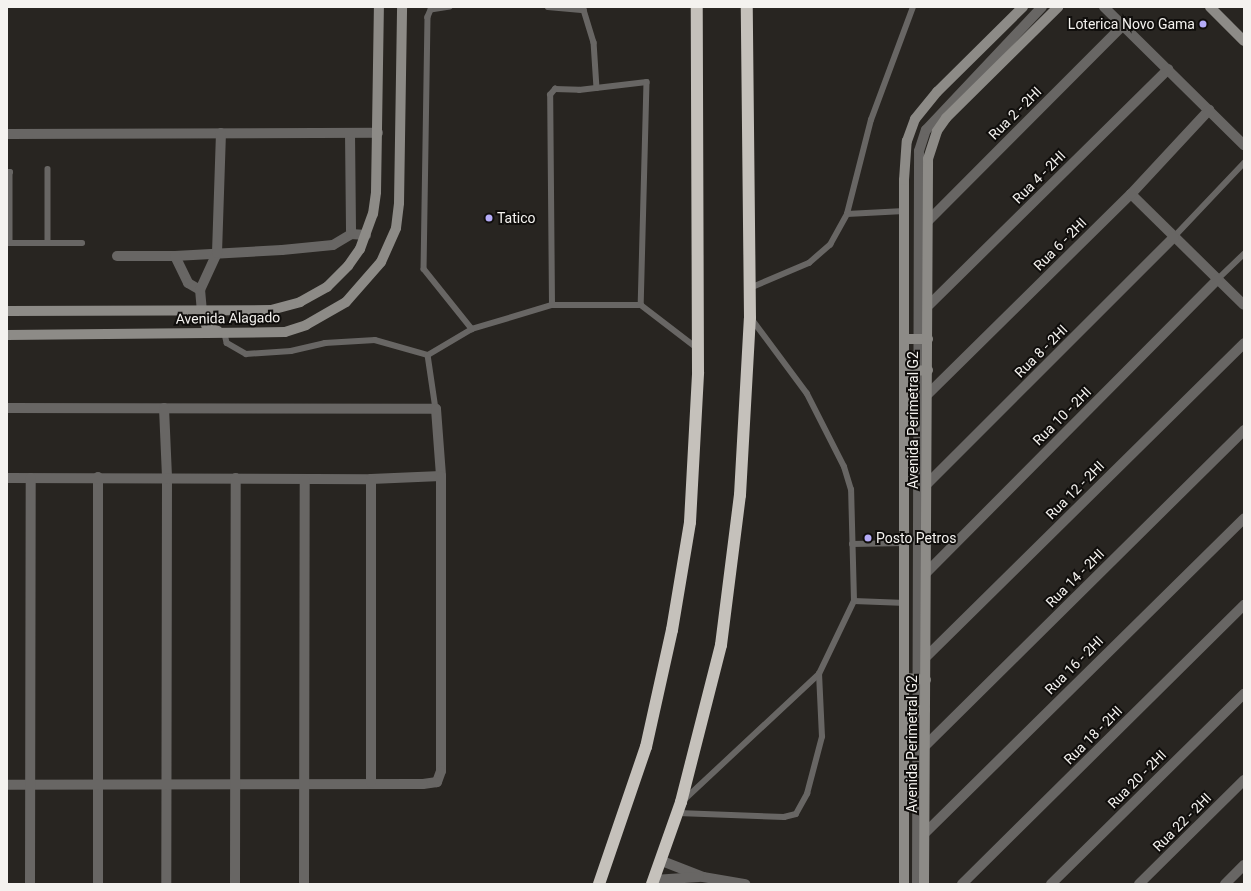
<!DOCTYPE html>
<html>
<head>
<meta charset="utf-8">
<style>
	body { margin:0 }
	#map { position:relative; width:1251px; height:891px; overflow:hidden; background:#282521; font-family:Roboto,sans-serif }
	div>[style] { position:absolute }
	.lane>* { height:5.5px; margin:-2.75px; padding:0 2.75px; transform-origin:2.75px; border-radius:2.75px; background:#686664 }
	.street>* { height:10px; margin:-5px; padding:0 5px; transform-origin:5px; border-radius:5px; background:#686664 }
	.secondary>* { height:10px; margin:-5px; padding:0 5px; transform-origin:5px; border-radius:5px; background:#8d8b87 }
	.highway>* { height:12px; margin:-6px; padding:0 6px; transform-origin:6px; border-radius:6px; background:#c5c1bb }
	.dots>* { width:11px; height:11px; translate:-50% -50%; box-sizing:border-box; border:2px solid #100e0c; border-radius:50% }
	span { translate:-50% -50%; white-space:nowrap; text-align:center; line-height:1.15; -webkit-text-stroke:4px #100e0c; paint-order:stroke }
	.poi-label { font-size:14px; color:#f4f2ef }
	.right { translate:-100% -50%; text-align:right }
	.left { translate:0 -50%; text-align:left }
	.street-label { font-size:14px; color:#f4f2ef }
	.frame { position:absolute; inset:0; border:8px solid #f4f2ef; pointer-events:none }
</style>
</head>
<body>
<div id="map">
	<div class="lane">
		<i style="left:450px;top:7px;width:19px;rotate:171deg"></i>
		<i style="left:431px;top:10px;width:8px;rotate:113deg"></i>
		<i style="left:428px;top:17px;width:252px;rotate:90.9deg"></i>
		<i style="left:424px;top:269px;width:77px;rotate:51.3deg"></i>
		<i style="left:548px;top:7px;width:36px;rotate:5deg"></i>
		<i style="left:584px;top:10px;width:34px;rotate:73deg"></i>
		<i style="left:594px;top:42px;width:46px;rotate:86.3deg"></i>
		<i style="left:48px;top:169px;width:74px;rotate:90deg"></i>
		<i style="left:7px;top:172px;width:3px"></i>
		<i style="left:10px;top:172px;width:71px;rotate:90deg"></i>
		<i style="left:847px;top:214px;width:57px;rotate:-3deg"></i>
		<i style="left:1174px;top:237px;width:102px;rotate:-46.6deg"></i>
		<i style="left:7px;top:243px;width:75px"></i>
		<i style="left:1218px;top:279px;width:36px;rotate:-44deg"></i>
		<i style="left:750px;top:288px;width:64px;rotate:-23deg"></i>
		<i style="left:809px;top:263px;width:28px;rotate:-41deg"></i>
		<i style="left:830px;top:245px;width:35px;rotate:-61deg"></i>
		<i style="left:847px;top:214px;width:97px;rotate:-75.7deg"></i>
		<i style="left:871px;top:120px;width:121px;rotate:-69.6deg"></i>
		<i style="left:552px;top:305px;width:210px;rotate:-90.5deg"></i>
		<i style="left:550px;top:95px;width:8px;rotate:-50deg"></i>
		<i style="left:555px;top:89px;width:24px;rotate:2deg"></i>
		<i style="left:579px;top:90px;width:68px;rotate:-6.7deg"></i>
		<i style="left:647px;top:82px;width:223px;rotate:91.5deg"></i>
		<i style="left:225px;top:334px;width:9px;rotate:77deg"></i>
		<i style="left:227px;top:343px;width:22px;rotate:30deg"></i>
		<i style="left:246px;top:354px;width:45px;rotate:-3.8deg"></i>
		<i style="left:291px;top:351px;width:35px;rotate:-13deg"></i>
		<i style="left:325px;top:343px;width:50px;rotate:-3.4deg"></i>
		<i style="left:375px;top:340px;width:55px;rotate:15.8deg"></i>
		<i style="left:428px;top:355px;width:51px;rotate:-30.6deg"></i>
		<i style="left:472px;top:329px;width:84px;rotate:-16.7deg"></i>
		<i style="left:552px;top:305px;width:89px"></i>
		<i style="left:641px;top:305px;width:71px;rotate:37.5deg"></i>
		<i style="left:428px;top:355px;width:55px;rotate:81.6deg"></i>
		<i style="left:852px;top:544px;width:53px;rotate:-1.1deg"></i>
		<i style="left:854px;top:601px;width:52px;rotate:2.2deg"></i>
		<i style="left:685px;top:799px;width:183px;rotate:-43deg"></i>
		<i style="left:819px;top:674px;width:81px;rotate:-64.4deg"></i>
		<i style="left:854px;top:601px;width:111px;rotate:-91.5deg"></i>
		<i style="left:851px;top:490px;width:24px;rotate:-107deg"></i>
		<i style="left:844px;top:467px;width:82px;rotate:-116.9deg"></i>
		<i style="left:807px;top:394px;width:92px;rotate:-126.6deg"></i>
		<i style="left:678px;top:813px;width:106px;rotate:2.2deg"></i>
		<i style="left:784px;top:817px;width:12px;rotate:-14deg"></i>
		<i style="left:796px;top:814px;width:23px;rotate:-61deg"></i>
		<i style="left:807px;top:794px;width:59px;rotate:-75.3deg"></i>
		<i style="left:822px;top:737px;width:63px;rotate:-92.7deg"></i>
	</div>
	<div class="street">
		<i style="left:1104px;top:7px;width:197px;rotate:44.6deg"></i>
		<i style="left:350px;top:133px;width:101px;rotate:89.4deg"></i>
		<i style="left:7px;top:134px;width:371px;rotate:-0.2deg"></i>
		<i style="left:1131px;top:194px;width:158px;rotate:44.5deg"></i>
		<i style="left:928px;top:221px;width:276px;rotate:-45.1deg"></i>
		<i style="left:117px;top:256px;width:58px"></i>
		<i style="left:175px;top:256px;width:107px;rotate:-3.2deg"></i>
		<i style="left:282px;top:250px;width:51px;rotate:-5.6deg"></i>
		<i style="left:333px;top:245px;width:21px;rotate:-31deg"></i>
		<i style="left:351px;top:234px;width:15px;rotate:4deg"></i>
		<i style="left:175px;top:256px;width:30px;rotate:64deg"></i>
		<i style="left:188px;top:283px;width:14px;rotate:30deg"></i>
		<i style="left:929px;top:305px;width:336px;rotate:-44.6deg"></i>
		<i style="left:202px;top:312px;width:22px;rotate:-95deg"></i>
		<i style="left:200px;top:290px;width:41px;rotate:-65.3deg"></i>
		<i style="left:217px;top:253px;width:120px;rotate:-88.1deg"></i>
		<i style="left:928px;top:394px;width:285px;rotate:-44.6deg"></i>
		<i style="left:1131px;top:194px;width:115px;rotate:-47.1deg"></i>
		<i style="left:7px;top:408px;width:429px;rotate:0.1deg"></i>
		<i style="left:436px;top:409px;width:67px;rotate:85.7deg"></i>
		<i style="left:164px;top:408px;width:70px;rotate:87.5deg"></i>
		<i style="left:167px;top:478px;width:406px;rotate:90.1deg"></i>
		<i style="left:98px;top:477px;width:407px;rotate:90deg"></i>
		<i style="left:7px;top:478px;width:364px;rotate:0.2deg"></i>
		<i style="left:371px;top:479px;width:70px;rotate:-2.5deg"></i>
		<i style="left:441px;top:476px;width:295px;rotate:90deg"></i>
		<i style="left:441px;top:771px;width:12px;rotate:110deg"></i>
		<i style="left:437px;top:782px;width:14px;rotate:172deg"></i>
		<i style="left:423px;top:784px;width:416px;rotate:179.9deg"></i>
		<i style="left:927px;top:484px;width:349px;rotate:-45deg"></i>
		<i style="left:926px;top:573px;width:414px;rotate:-45.2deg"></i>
		<i style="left:926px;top:657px;width:447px;rotate:-44.6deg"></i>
		<i style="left:926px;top:745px;width:448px;rotate:-44.7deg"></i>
		<i style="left:371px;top:783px;width:304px;rotate:-90deg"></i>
		<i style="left:925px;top:833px;width:448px;rotate:-44.6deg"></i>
		<i style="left:662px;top:861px;width:44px;rotate:21.3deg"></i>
		<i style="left:703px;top:877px;width:43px;rotate:9.5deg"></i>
		<i style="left:654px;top:880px;width:45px;rotate:-3.8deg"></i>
		<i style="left:30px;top:884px;width:406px;rotate:-89.9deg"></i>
		<i style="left:235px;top:884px;width:406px;rotate:-89.9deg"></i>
		<i style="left:304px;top:884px;width:404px;rotate:-89.9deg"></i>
		<i style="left:917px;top:884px;width:733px;rotate:-89.84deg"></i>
		<i style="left:919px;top:151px;width:22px;rotate:-72deg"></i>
		<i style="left:926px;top:130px;width:169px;rotate:-46.7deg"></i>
		<i style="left:962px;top:884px;width:397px;rotate:-44.7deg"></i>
		<i style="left:1051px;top:884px;width:271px;rotate:-44.6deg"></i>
		<i style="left:1139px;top:884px;width:148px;rotate:-44.7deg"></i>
		<i style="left:1225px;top:884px;width:27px;rotate:-45deg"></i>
	</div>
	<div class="secondary">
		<i style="left:1210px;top:7px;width:48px;rotate:45deg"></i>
		<i style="left:7px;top:311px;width:264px;rotate:-0.2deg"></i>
		<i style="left:271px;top:310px;width:30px;rotate:-15deg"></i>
		<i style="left:300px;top:302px;width:31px;rotate:-29deg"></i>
		<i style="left:327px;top:287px;width:30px;rotate:-45deg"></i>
		<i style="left:348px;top:266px;width:21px;rotate:-55deg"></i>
		<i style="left:360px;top:249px;width:37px;rotate:-70deg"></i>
		<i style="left:373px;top:214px;width:22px;rotate:-82deg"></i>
		<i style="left:376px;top:192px;width:185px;rotate:-89.1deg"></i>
		<i style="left:202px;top:312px;width:17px;rotate:73deg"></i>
		<i style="left:207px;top:328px;width:11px;rotate:15deg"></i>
		<i style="left:7px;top:335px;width:278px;rotate:-0.6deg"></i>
		<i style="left:285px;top:332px;width:22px;rotate:-18deg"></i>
		<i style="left:306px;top:325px;width:46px;rotate:-29.9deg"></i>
		<i style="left:346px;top:302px;width:53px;rotate:-48.8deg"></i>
		<i style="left:381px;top:262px;width:37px;rotate:-66deg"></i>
		<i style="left:396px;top:228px;width:25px;rotate:-83deg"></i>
		<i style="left:399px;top:203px;width:196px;rotate:-89.1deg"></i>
		<i style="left:905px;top:339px;width:23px"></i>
		<i style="left:905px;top:371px;width:23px;rotate:-2deg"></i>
		<i style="left:905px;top:678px;width:21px;rotate:5deg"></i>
		<i style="left:904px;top:710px;width:21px"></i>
		<i style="left:904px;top:884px;width:704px;rotate:-90deg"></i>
		<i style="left:904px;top:180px;width:39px;rotate:-86deg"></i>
		<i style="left:907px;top:141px;width:23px;rotate:-70deg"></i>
		<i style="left:915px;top:119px;width:35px;rotate:-51deg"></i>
		<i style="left:937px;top:92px;width:121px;rotate:-44.7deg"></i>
		<i style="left:924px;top:884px;width:725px;rotate:-89.68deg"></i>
		<i style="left:928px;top:159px;width:29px;rotate:-72deg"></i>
		<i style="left:937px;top:131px;width:16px;rotate:-55deg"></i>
		<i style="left:946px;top:118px;width:158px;rotate:-44.7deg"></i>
	</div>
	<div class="highway">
		<i style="left:599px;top:884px;width:145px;rotate:-71.1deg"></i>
		<i style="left:646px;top:747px;width:120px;rotate:-77.5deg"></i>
		<i style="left:672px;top:630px;width:109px;rotate:-80.5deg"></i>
		<i style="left:690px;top:522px;width:150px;rotate:-86.9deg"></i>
		<i style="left:698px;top:372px;width:365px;rotate:-90.2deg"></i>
		<i style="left:652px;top:884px;width:87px;rotate:-70.5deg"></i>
		<i style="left:681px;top:802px;width:162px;rotate:-75.7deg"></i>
		<i style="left:721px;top:645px;width:151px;rotate:-82.8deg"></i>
		<i style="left:740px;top:495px;width:177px;rotate:-86.8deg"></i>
		<i style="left:750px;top:318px;width:311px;rotate:-90.6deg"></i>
	</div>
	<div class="dots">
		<i style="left:1203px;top:24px;background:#b5acf8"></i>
		<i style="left:489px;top:218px;background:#b5acf8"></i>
		<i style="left:868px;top:538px;background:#b5acf8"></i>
	</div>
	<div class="poi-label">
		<span class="right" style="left:1195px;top:24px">Loterica Novo Gama</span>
		<span class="left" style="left:497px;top:218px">Tatico</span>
		<span class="left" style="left:876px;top:538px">Posto Petros</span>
	</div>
	<div class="street-label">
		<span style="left:1015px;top:113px;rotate:-45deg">Rua 2 - 2HI</span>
		<span style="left:1039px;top:177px;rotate:-45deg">Rua 4 - 2HI</span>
		<span style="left:1060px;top:244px;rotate:-45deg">Rua 6 - 2HI</span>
		<span style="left:228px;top:318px;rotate:-1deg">Avenida Alagado</span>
		<span style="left:1041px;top:351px;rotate:-45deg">Rua 8 - 2HI</span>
		<span style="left:1062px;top:416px;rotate:-45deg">Rua 10 - 2HI</span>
		<span style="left:913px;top:420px;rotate:-90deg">Avenida Perimetral G2</span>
		<span style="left:1075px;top:490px;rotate:-45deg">Rua 12 - 2HI</span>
		<span style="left:1075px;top:578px;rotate:-45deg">Rua 14 - 2HI</span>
		<span style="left:1074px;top:665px;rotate:-45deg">Rua 16 - 2HI</span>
		<span style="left:1093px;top:735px;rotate:-45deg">Rua 18 - 2HI</span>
		<span style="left:912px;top:744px;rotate:-90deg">Avenida Perimetral G2</span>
		<span style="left:1137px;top:779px;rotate:-45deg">Rua 20 - 2HI</span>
		<span style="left:1182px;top:822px;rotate:-45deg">Rua 22 - 2HI</span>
	</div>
	<div class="frame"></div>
</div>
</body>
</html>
